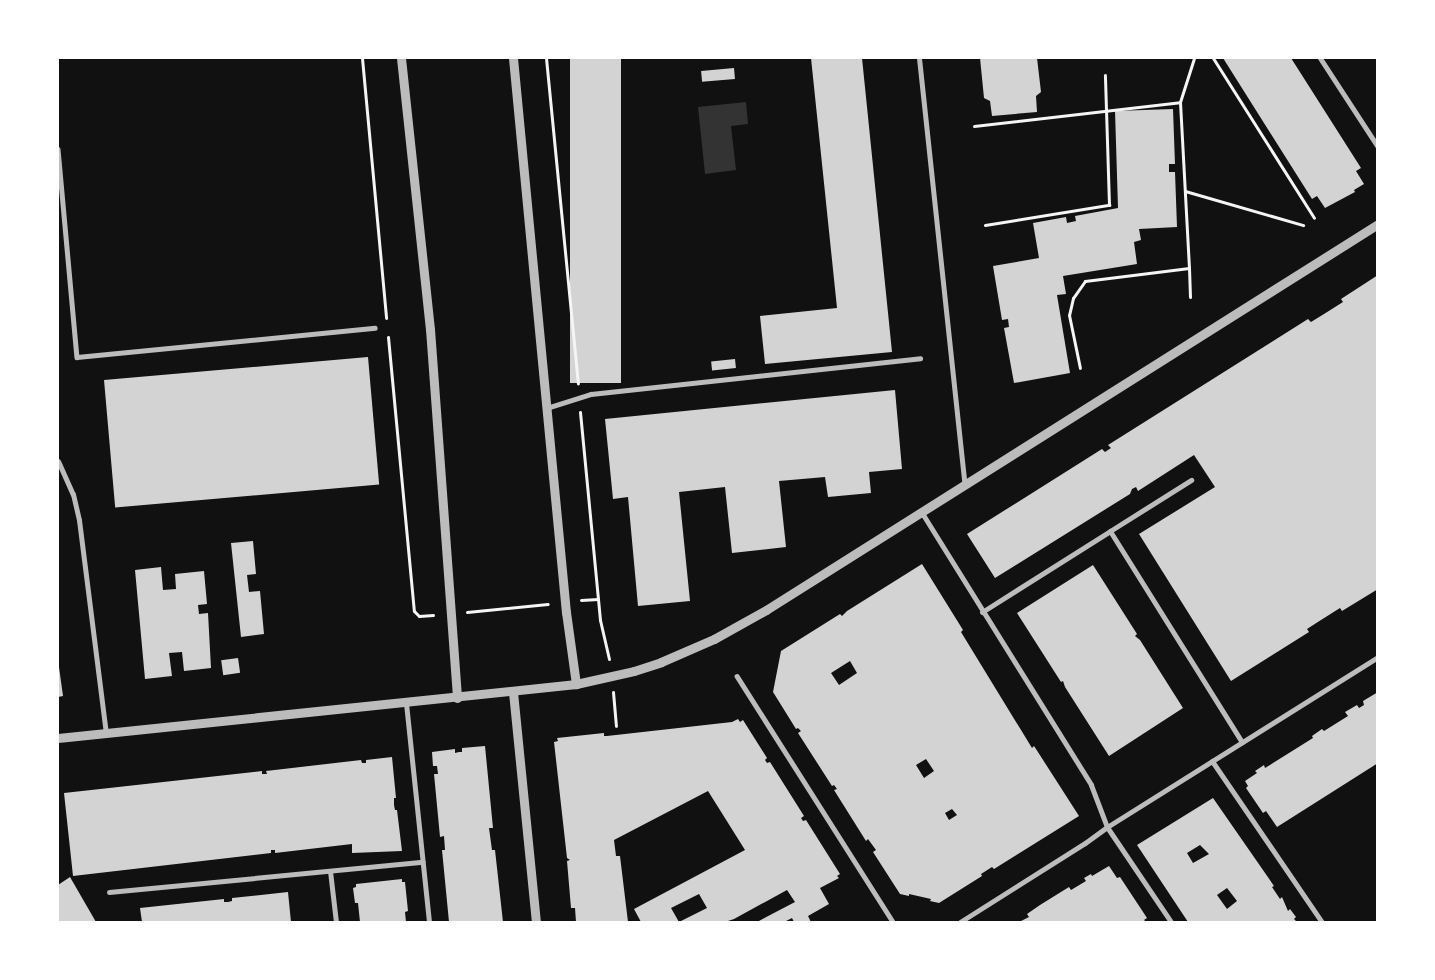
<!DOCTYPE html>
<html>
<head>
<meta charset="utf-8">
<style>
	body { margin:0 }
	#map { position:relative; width:1435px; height:980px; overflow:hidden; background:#111; font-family:Jost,sans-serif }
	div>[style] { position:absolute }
	.water>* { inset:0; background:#333 }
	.building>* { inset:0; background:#d3d3d3; transform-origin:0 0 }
	.path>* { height:3px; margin:-1.5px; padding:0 1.5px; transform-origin:1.5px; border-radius:1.5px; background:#f5f5f5 }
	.pedestrian>* { height:4.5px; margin:-2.25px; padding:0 2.25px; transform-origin:2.25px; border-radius:2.25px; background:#bcbcbc }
	.minor>* { height:5px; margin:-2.5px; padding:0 2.5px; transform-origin:2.5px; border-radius:2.5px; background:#bcbcbc }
	.tertiary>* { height:9px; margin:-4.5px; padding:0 4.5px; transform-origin:4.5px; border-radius:4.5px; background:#bcbcbc }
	span { translate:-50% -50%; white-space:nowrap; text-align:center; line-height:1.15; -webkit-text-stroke:4px #fff; paint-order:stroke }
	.frame { position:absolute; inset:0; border:59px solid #fff; pointer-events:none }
</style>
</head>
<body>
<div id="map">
	<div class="water">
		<i style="clip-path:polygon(746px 102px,748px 124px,731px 126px,736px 170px,705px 174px,698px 107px)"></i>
	</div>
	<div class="building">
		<i style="left:570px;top:58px;width:51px;height:325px"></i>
		<i style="clip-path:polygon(811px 58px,862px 58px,892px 352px,765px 364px,760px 316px,837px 308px)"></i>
		<i style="clip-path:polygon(980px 58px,1037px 58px,1041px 92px,1036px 96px,1037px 112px,992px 116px,990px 101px,984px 98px)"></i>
		<i style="clip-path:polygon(1223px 58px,1291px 58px,1361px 168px,1356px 171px,1364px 184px,1354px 190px,1355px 192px,1325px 208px,1317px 196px,1312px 199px)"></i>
		<i style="left:734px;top:68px;width:11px;height:33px;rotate:85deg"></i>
		<i style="clip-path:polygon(1173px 109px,1175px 164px,1169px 164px,1169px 172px,1175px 172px,1177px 227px,1139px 229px,1141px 240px,1134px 242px,1137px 264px,1063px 276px,1066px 294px,1057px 295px,1070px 373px,1014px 383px,1004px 328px,1009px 327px,1008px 319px,1002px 320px,993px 266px,1039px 258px,1033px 223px,1066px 217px,1067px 223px,1076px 221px,1075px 216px,1118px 208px,1115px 111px)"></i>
		<i style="clip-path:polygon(1378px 275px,1378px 589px,1342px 611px,1340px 608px,1321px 620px,1307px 629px,1309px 632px,1231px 681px,1139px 534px,1215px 487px,1194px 455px,1138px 491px,1136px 487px,1132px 489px,1130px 494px,995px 578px,967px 534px,1102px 449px,1105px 452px,1111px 448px,1108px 445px,1308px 319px,1311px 322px,1324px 314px,1343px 302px,1341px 299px)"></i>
		<i style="left:368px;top:357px;width:128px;height:265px;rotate:85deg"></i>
		<i style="left:735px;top:359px;width:9px;height:24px;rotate:84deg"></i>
		<i style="clip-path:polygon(895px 390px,902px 469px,869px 472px,871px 493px,828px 497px,825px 477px,779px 481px,786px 547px,732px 553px,725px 487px,679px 492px,690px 601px,638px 606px,628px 497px,613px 499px,605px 419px)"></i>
		<i style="clip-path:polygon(253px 541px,256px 574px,247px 575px,249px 592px,260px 591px,264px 634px,241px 637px,231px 543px)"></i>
		<i style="clip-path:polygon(evenodd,922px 564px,963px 630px,961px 632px,1032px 748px,1034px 746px,1036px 749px,1079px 816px,994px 869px,992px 867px,981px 874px,982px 876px,939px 903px,930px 901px,931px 899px,909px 894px,909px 896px,900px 894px,873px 852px,876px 850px,868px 839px,866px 841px,834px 790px,837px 789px,834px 785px,832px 786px,798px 733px,801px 731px,798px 728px,796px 729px,773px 692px,781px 651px,840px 614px,842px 616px,847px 611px,922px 564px,850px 661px,857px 673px,839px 685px,831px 673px,850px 661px,922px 564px,926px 759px,934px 771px,924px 778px,916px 765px,926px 759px,922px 564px,952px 809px,957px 815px,949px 820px,945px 813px,952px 809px)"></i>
		<i style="clip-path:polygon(1093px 565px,1137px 634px,1135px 636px,1140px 640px,1183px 708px,1109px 756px,1065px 687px,1063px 681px,1061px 682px,1017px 613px)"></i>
		<i style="clip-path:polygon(161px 567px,163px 590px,176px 589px,175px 574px,204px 571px,207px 604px,198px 605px,199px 614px,208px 613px,211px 668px,184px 671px,182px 652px,169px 653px,172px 676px,145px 679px,135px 570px)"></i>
		<i style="left:238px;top:658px;width:15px;height:17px;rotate:82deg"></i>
		<i style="clip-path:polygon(58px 660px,63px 696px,58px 697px)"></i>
		<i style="clip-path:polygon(1378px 692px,1378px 763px,1277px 827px,1266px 811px,1263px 813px,1246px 788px,1248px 786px,1245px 781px,1257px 773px,1255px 771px,1264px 765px,1265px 768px,1313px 738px,1312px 736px,1322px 729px,1324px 731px,1348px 716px,1345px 712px,1357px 705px,1359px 708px,1364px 705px,1363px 701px)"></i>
		<i style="clip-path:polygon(738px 719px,740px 722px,743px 720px,767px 758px,765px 760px,767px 763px,770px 762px,804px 816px,801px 818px,803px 821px,806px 820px,840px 874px,837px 876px,839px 878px,820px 888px,829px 904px,808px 916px,811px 922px,794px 922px,792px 918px,784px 922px,757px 922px,795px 902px,787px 890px,734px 919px,725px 922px,679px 922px,707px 908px,699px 894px,671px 908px,679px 922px,641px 922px,634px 909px,745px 850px,708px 791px,614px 840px,616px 856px,620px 856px,628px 922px,576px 922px,575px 908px,571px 908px,567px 861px,570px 860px,567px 858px,554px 742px,558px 741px,557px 738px,604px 733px,604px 736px,607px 736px,732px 722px)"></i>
		<i style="clip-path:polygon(485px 746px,493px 828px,489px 828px,492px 850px,495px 850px,503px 922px,449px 922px,442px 850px,445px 850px,444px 836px,440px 837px,434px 774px,438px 774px,437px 766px,433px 766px,432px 752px,455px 749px,455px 753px,459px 752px,462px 752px,462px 748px)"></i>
		<i style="clip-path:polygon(392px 757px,396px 798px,394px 798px,394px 805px,395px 810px,397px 810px,402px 851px,352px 853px,352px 844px,275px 853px,275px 850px,271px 850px,271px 853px,73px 876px,64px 793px,262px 771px,262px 774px,267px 774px,266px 771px,361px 760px,362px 763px,366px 763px,366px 760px)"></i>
		<i style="clip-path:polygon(evenodd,1213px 798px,1274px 886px,1272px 887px,1280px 899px,1282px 897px,1288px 911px,1290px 909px,1296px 917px,1294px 919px,1297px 922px,1188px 922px,1137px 845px,1213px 798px,1200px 845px,1209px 854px,1193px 863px,1187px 853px,1200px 845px,1213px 798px,1227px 888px,1237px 901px,1227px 909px,1217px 895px,1227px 888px)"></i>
		<i style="clip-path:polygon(1109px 866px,1117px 878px,1120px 877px,1147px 918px,1144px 920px,1146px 922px,1019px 922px,1029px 917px,1027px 914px,1040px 905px,1069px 887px,1071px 890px,1086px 881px,1084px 878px,1091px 874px,1092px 876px)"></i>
		<i style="clip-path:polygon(70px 877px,85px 903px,96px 922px,58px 922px,58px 885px)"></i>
		<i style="clip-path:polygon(402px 879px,402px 882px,405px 882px,408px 911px,405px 912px,406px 922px,360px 922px,358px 903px,355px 903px,353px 888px,356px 887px,356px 884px)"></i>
		<i style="clip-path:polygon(288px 892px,291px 922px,142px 922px,140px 908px,224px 899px,224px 902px,228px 902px,232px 901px,232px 898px)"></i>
	</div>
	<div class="path">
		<i style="left:362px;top:58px;width:261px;rotate:84.7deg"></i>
		<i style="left:546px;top:58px;width:327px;rotate:84.4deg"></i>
		<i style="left:1213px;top:58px;width:189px;rotate:57.7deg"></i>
		<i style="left:1180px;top:102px;width:46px;rotate:-72.3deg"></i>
		<i style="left:974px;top:126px;width:207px;rotate:-6.6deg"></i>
		<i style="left:1180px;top:102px;width:166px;rotate:86.9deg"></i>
		<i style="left:1189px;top:268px;width:105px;rotate:172.9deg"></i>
		<i style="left:1085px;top:281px;width:21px;rotate:125deg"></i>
		<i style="left:1073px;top:298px;width:17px;rotate:103deg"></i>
		<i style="left:1069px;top:315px;width:54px;rotate:78.3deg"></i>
		<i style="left:1185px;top:191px;width:123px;rotate:16.1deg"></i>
		<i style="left:985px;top:225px;width:126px;rotate:-9.2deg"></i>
		<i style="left:1109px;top:205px;width:130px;rotate:-91.8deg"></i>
		<i style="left:1189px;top:268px;width:29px;rotate:88deg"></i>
		<i style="left:388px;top:337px;width:275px;rotate:84.6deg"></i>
		<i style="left:414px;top:611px;width:7px;rotate:45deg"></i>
		<i style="left:419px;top:616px;width:14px;rotate:-4deg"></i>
		<i style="left:580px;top:412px;width:209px;rotate:84.5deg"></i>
		<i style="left:600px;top:620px;width:40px;rotate:77deg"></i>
		<i style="left:581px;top:600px;width:17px;rotate:-3deg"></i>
		<i style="left:467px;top:612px;width:81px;rotate:-5.6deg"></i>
		<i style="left:613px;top:692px;width:34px;rotate:85deg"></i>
	</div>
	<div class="pedestrian">
		<i style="left:58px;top:149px;width:209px;rotate:84.8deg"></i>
		<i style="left:77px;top:357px;width:299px;rotate:-5.6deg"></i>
		<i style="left:547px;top:408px;width:46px;rotate:-17.7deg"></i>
		<i style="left:591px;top:394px;width:331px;rotate:-6.2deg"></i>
		<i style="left:737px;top:676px;width:291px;rotate:57.6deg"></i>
	</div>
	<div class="minor">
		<i style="left:919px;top:58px;width:429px;rotate:83.9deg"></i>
		<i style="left:1320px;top:58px;width:106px;rotate:56.9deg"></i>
		<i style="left:58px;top:461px;width:36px;rotate:66deg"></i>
		<i style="left:73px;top:494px;width:27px;rotate:77deg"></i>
		<i style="left:79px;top:520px;width:215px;rotate:82.8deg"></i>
		<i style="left:922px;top:513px;width:320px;rotate:58.1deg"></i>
		<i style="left:1091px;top:785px;width:45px;rotate:69.1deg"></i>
		<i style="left:1107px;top:827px;width:115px;rotate:56deg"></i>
		<i style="left:1110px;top:531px;width:96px;rotate:-32.2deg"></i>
		<i style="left:982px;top:612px;width:151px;rotate:-32.3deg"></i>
		<i style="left:1110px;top:531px;width:249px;rotate:58deg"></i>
		<i style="left:406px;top:703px;width:220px;rotate:84deg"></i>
		<i style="left:1212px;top:761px;width:195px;rotate:55.7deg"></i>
		<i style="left:330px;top:871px;width:51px;rotate:83.3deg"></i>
		<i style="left:109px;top:892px;width:315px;rotate:-5.5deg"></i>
		<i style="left:960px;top:922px;width:148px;rotate:-32.3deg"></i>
		<i style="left:1085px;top:843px;width:27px;rotate:-36deg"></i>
		<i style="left:1107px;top:827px;width:320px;rotate:-32.1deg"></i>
	</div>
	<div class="tertiary">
		<i style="left:401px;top:58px;width:273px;rotate:83.9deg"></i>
		<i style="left:430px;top:329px;width:370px;rotate:85.8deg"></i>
		<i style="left:513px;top:58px;width:557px;rotate:84.54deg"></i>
		<i style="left:566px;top:612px;width:73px;rotate:82.1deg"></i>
		<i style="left:513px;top:692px;width:231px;rotate:84.3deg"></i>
		<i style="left:58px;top:738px;width:521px;rotate:-5.95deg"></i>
		<i style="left:576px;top:684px;width:59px;rotate:-12.6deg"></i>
		<i style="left:634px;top:671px;width:28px;rotate:-18deg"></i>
		<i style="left:661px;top:662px;width:58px;rotate:-23.5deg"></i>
		<i style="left:714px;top:639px;width:60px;rotate:-29.1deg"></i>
		<i style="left:766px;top:610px;width:724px;rotate:-32.24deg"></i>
	</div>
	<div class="frame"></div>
</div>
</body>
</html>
